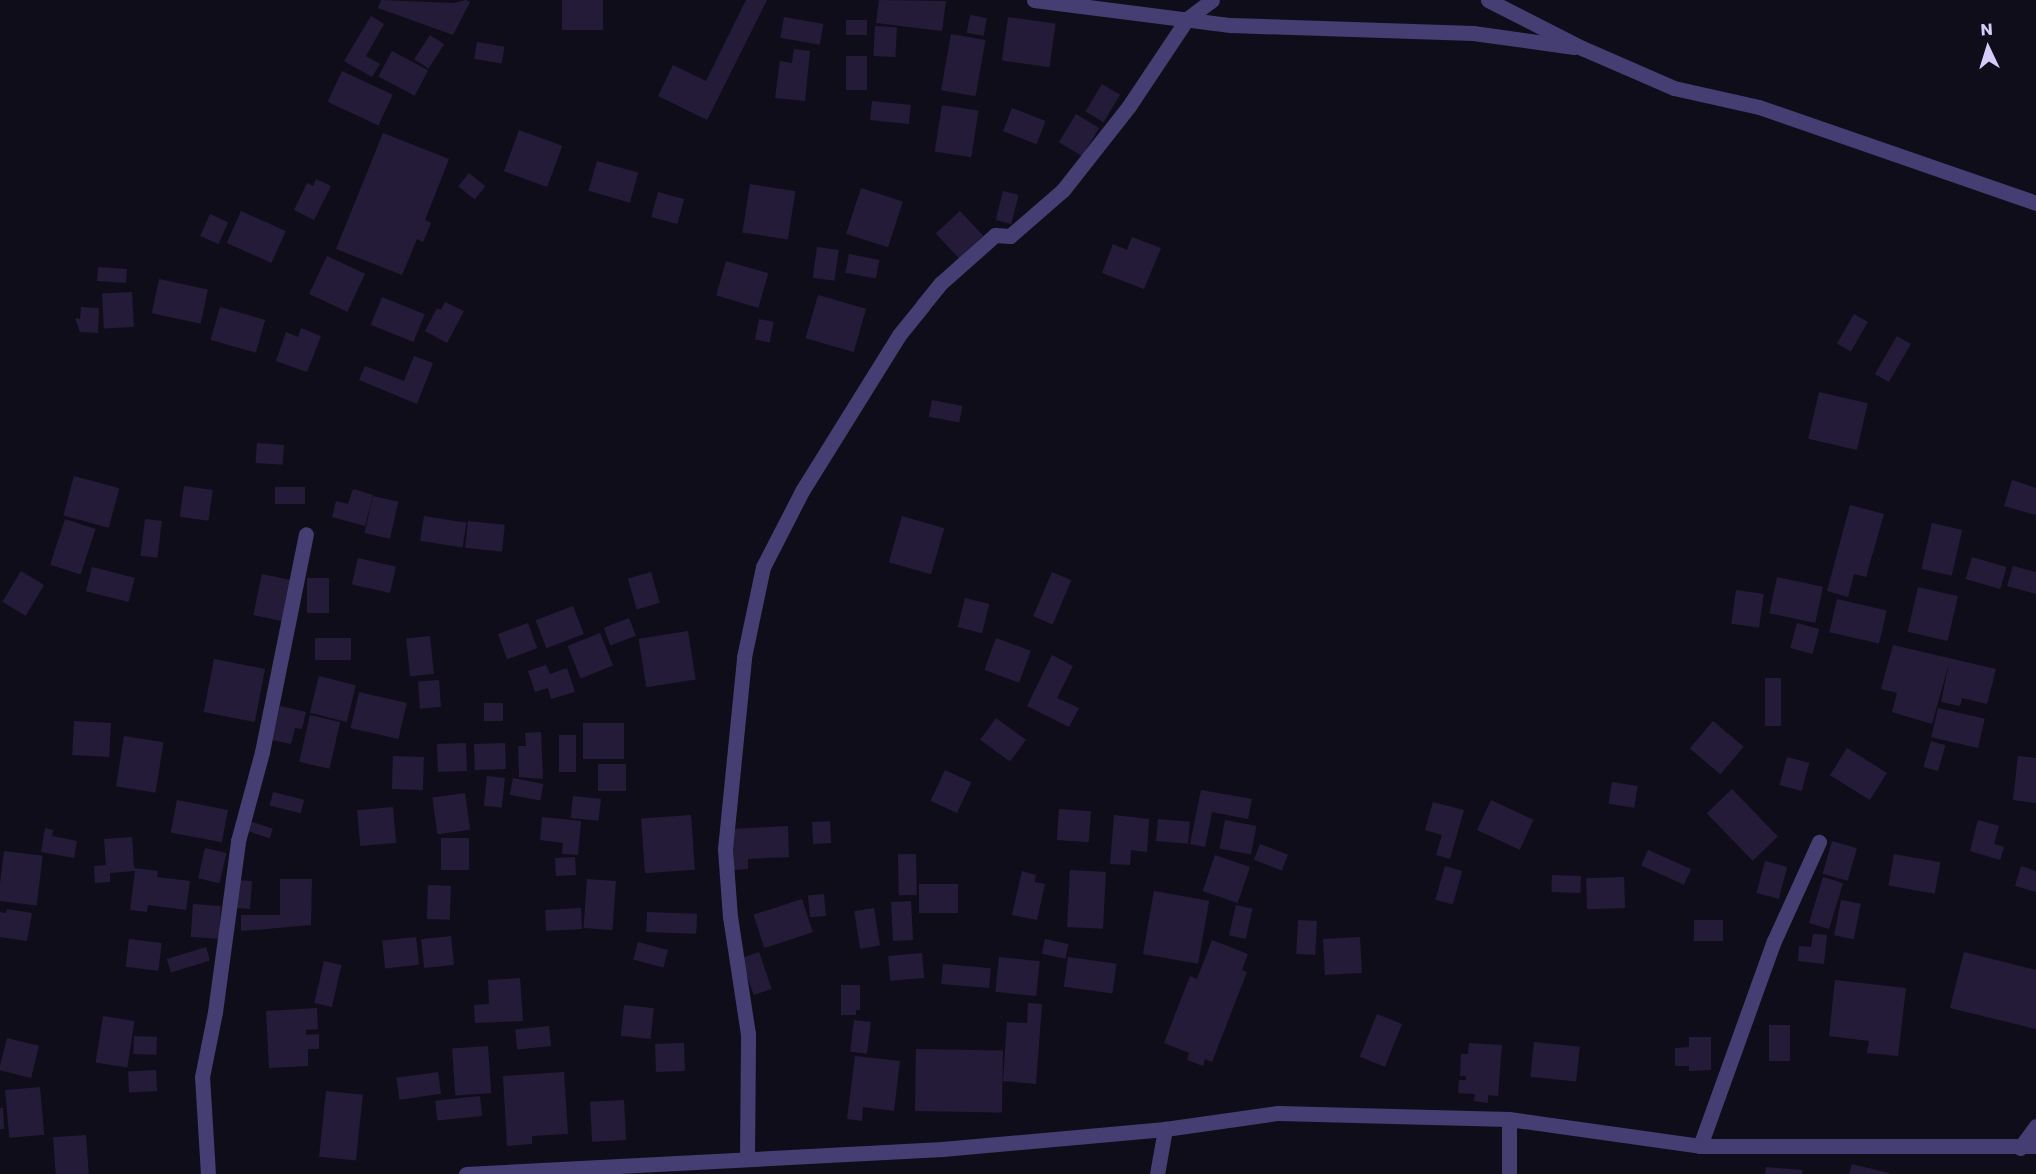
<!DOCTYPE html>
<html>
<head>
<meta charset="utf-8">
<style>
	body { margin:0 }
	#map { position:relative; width:2036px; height:1174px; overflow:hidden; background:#100d1a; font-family:Poppins,sans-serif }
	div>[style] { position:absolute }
	.building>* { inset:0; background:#241b39; transform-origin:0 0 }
	.minor>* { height:15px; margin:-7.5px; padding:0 7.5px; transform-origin:7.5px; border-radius:7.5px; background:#443e73 }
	span { translate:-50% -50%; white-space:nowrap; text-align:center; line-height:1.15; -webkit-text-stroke:6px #100d1a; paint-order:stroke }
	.north { position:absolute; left:1958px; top:18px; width:60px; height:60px; -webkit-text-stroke:4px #100d1a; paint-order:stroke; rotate:356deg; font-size:16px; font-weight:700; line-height:24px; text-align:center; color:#d5ccf9 }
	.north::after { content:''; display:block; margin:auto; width:21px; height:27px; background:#d5ccf9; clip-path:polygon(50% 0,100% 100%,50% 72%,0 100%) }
</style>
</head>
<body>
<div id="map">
	<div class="building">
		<i style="clip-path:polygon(381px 0,453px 3px,466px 0,470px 2px,453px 35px,378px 8px)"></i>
		<i style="left:562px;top:0;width:41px;height:30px"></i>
		<i style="clip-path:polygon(746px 0,767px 0,707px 120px,658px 96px,673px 65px,706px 81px)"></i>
		<i style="clip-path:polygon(879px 0,946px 1px,942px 31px,876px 23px)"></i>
		<i style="left:970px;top:15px;width:17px;height:18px;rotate:10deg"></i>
		<i style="clip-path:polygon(371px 16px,384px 24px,366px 56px,380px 64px,372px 77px,344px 61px)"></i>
		<i style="left:784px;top:17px;width:40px;height:21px;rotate:10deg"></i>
		<i style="left:1008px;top:17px;width:48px;height:44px;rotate:8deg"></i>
		<i style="left:867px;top:20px;width:15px;height:21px;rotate:90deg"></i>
		<i style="left:875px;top:26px;width:22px;height:30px;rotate:3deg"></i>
		<i style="left:951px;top:34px;width:35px;height:57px;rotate:10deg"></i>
		<i style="left:430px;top:35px;width:17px;height:29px;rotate:33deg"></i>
		<i style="left:477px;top:42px;width:28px;height:17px;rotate:10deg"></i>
		<i style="clip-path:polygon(794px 49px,810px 51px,805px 101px,775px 98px,780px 61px,792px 63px)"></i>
		<i style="left:392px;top:51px;width:41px;height:29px;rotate:28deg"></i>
		<i style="left:846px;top:56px;width:21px;height:34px"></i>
		<i style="left:342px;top:71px;width:56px;height:34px;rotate:25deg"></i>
		<i style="left:1102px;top:84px;width:21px;height:32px;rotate:31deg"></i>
		<i style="left:872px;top:101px;width:39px;height:19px;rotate:6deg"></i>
		<i style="left:942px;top:105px;width:37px;height:47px;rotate:9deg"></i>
		<i style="left:1012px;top:108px;width:36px;height:25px;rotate:21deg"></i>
		<i style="left:1076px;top:114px;width:27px;height:33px;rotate:31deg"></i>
		<i style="left:519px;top:130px;width:46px;height:44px;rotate:20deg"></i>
		<i style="clip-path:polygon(383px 133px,449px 159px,425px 220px,431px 223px,423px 242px,417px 239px,402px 275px,336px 249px)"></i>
		<i style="left:597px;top:161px;width:43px;height:31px;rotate:16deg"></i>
		<i style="left:469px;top:173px;width:21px;height:17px;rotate:39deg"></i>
		<i style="clip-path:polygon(316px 179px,331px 186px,314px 220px,294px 210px,307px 183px,313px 186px)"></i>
		<i style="left:750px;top:184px;width:46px;height:49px;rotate:9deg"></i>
		<i style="left:861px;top:188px;width:44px;height:48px;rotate:18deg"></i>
		<i style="left:1003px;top:191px;width:16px;height:30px;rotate:14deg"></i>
		<i style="left:658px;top:192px;width:27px;height:26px;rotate:15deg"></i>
		<i style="left:241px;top:211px;width:49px;height:35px;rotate:24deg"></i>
		<i style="left:960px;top:211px;width:34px;height:33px;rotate:47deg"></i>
		<i style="left:210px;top:214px;width:20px;height:24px;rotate:24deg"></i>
		<i style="clip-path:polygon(1132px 237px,1161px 248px,1144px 289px,1102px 273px,1113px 244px,1127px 250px)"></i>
		<i style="left:817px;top:247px;width:22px;height:31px;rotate:8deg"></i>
		<i style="left:849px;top:254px;width:31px;height:19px;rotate:11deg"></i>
		<i style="left:327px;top:256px;width:42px;height:42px;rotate:25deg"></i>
		<i style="left:726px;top:261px;width:44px;height:36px;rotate:16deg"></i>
		<i style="left:98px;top:267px;width:29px;height:14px;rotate:4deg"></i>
		<i style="left:159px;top:279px;width:50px;height:35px;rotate:12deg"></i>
		<i style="left:132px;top:292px;width:35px;height:30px;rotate:87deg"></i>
		<i style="left:818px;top:295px;width:50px;height:45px;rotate:16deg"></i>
		<i style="left:382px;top:297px;width:46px;height:30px;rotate:22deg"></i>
		<i style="clip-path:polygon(445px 302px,464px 311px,447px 343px,425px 331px,437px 308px,441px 310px)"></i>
		<i style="clip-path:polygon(81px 307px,99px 308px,98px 333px,80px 332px,75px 318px,80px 319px)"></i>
		<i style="left:220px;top:307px;width:47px;height:34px;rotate:16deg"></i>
		<i style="left:1854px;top:314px;width:16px;height:34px;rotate:30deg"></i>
		<i style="left:759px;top:319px;width:15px;height:21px;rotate:11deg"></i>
		<i style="clip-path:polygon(301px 328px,321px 336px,307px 372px,276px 361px,286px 332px,298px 337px)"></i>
		<i style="left:1897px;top:336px;width:16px;height:44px;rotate:30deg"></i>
		<i style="clip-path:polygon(414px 356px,433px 363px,417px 404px,359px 380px,365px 366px,404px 381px)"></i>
		<i style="left:1819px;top:392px;width:50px;height:48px;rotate:13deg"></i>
		<i style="left:932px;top:400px;width:31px;height:17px;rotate:11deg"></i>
		<i style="left:257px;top:443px;width:27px;height:20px;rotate:4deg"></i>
		<i style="left:74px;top:476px;width:47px;height:41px;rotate:15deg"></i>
		<i style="clip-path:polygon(2012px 480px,2036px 488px,2036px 515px,2004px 506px)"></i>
		<i style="left:184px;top:486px;width:29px;height:31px;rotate:8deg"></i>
		<i style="left:275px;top:487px;width:30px;height:17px"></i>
		<i style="clip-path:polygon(353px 489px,373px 495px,365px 526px,332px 517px,336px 501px,348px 504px)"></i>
		<i style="left:373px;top:496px;width:26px;height:38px;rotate:13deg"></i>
		<i style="clip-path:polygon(1850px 505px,1884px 514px,1866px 577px,1854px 574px,1848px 597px,1827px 591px)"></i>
		<i style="left:424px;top:516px;width:43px;height:25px;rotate:9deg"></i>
		<i style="left:902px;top:516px;width:44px;height:48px;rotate:16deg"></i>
		<i style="left:65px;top:519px;width:32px;height:48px;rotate:18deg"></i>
		<i style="left:145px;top:519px;width:17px;height:37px;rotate:7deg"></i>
		<i style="left:468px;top:521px;width:37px;height:27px;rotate:6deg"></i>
		<i style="left:1932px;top:523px;width:31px;height:47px;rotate:13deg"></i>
		<i style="left:1972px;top:557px;width:36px;height:23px;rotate:16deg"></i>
		<i style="left:358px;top:558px;width:39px;height:27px;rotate:13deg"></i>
		<i style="clip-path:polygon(2013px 566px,2036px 572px,2036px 594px,2007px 586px)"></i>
		<i style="left:92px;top:567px;width:44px;height:25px;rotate:14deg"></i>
		<i style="left:21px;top:571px;width:27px;height:36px;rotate:31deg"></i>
		<i style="left:651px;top:572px;width:32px;height:24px;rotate:74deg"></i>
		<i style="left:1052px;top:572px;width:21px;height:48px;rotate:23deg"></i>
		<i style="left:262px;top:574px;width:30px;height:42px;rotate:12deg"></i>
		<i style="left:1777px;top:577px;width:47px;height:37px;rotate:12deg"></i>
		<i style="left:307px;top:578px;width:22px;height:35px"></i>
		<i style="left:1918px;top:587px;width:41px;height:46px;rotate:13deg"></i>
		<i style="left:1736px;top:590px;width:28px;height:34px;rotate:8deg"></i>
		<i style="left:965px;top:598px;width:25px;height:30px;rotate:14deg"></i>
		<i style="left:1837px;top:599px;width:51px;height:34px;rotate:13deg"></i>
		<i style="left:573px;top:606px;width:30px;height:40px;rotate:69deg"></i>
		<i style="left:629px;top:618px;width:19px;height:27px;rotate:69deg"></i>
		<i style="left:528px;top:623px;width:27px;height:32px;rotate:70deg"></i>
		<i style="left:1797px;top:623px;width:23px;height:26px;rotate:15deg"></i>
		<i style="left:688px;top:631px;width:49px;height:50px;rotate:81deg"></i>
		<i style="left:600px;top:633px;width:35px;height:35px;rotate:68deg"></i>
		<i style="left:430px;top:636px;width:38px;height:24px;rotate:84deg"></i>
		<i style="left:351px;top:638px;width:22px;height:36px;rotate:90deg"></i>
		<i style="left:996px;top:638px;width:37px;height:34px;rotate:20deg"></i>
		<i style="clip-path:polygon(1893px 645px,1996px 669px,1987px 704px,1962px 698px,1960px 706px,1941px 702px,1949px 663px,1932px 724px,1892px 712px,1897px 693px,1881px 689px)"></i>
		<i style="clip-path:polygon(1052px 655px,1073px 666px,1057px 698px,1079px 708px,1069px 727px,1027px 706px)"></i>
		<i style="left:214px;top:659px;width:52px;height:54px;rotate:11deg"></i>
		<i style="clip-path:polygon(546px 665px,550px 674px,567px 668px,575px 692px,551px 699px,548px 688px,535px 692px,528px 671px)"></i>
		<i style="left:319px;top:676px;width:38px;height:38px;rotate:14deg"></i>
		<i style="left:1765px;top:678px;width:16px;height:48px"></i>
		<i style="left:439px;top:680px;width:27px;height:21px;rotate:86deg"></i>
		<i style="left:359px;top:692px;width:49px;height:37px;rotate:13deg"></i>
		<i style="left:484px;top:703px;width:19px;height:18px"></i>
		<i style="clip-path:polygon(280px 706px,306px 712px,302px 729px,295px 728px,291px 744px,272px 740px)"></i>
		<i style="left:1938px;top:708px;width:48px;height:30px;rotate:13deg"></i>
		<i style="left:310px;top:715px;width:31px;height:48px;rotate:13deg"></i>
		<i style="left:996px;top:718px;width:37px;height:27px;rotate:36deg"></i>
		<i style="left:74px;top:721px;width:37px;height:34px;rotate:3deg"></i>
		<i style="left:1713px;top:721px;width:40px;height:36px;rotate:40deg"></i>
		<i style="left:583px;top:723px;width:41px;height:36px"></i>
		<i style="clip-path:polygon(541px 732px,543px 779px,519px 777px,518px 746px,526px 746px,525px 733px)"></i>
		<i style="left:576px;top:735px;width:37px;height:17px;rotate:90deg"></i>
		<i style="left:124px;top:736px;width:40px;height:51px;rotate:9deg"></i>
		<i style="left:1931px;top:741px;width:15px;height:27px;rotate:16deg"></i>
		<i style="left:466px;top:743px;width:28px;height:29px;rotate:88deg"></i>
		<i style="left:505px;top:743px;width:26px;height:31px;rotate:88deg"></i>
		<i style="left:1847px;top:748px;width:47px;height:32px;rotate:32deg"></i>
		<i style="left:393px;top:756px;width:31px;height:33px;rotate:2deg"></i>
		<i style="clip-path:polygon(2018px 756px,2036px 758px,2036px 803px,2013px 800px)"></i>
		<i style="left:1787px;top:757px;width:23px;height:29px;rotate:15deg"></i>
		<i style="left:598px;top:764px;width:28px;height:27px"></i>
		<i style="left:945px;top:770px;width:29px;height:34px;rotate:25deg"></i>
		<i style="left:487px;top:776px;width:18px;height:30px;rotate:6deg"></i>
		<i style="left:513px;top:778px;width:31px;height:17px;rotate:11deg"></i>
		<i style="left:1612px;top:782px;width:26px;height:22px;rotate:9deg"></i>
		<i style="left:1732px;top:789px;width:66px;height:35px;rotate:46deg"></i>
		<i style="clip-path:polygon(1201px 790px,1252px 799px,1248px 819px,1212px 812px,1205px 847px,1190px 844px)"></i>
		<i style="left:273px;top:792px;width:32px;height:14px;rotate:14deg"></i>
		<i style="left:465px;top:793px;width:37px;height:33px;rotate:82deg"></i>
		<i style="left:573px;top:796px;width:28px;height:22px;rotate:6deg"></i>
		<i style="left:177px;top:800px;width:52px;height:33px;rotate:11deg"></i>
		<i style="left:1491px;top:800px;width:47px;height:33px;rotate:25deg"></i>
		<i style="clip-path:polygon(1433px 802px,1464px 810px,1450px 859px,1436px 855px,1442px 835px,1425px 830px)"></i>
		<i style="left:393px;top:807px;width:36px;height:36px;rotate:85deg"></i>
		<i style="left:1059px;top:809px;width:32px;height:31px;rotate:4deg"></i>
		<i style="left:691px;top:815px;width:55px;height:50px;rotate:86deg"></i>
		<i style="clip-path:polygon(1114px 815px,1149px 819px,1147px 852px,1131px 850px,1130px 865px,1110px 864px)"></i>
		<i style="clip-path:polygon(542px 817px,581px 821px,578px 855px,562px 854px,563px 843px,540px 840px)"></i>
		<i style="left:1158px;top:819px;width:32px;height:22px;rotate:5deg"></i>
		<i style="left:1225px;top:820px;width:32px;height:29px;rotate:11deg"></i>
		<i style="clip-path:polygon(1978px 820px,1999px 826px,1994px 844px,2004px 847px,2000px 860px,1970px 851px)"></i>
		<i style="left:249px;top:821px;width:25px;height:10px;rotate:18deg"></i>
		<i style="left:830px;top:821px;width:22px;height:18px;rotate:87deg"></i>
		<i style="clip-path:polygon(788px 826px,789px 857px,748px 859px,748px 869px,734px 870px,732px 829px)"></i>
		<i style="clip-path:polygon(45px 828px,53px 830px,52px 836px,77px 841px,74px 858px,41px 852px)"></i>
		<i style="clip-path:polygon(132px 837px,134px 868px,158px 871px,157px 877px,190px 881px,186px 910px,148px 905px,147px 912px,130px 910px,135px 871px,110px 873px,110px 882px,95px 883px,94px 866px,106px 865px,104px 839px)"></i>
		<i style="left:469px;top:838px;width:32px;height:28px;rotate:90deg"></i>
		<i style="left:1832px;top:841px;width:26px;height:34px;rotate:16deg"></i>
		<i style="left:1260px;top:844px;width:30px;height:17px;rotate:21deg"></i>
		<i style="left:205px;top:848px;width:22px;height:31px;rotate:13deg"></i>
		<i style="left:1648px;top:850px;width:47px;height:17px;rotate:24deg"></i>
		<i style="left:4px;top:851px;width:39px;height:50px;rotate:7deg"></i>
		<i style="left:916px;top:854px;width:41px;height:18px;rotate:89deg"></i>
		<i style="left:1894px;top:854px;width:47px;height:32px;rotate:10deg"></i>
		<i style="left:1215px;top:855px;width:37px;height:38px;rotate:19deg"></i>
		<i style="left:575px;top:857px;width:18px;height:20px;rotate:87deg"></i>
		<i style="left:1765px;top:861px;width:23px;height:33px;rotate:15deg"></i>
		<i style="left:1445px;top:866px;width:18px;height:35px;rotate:16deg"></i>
		<i style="clip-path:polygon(2021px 866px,2036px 871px,2036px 892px,2015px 886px)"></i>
		<i style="left:1070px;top:870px;width:36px;height:57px;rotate:3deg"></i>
		<i style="clip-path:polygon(1022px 871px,1036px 875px,1035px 882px,1045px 884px,1037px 920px,1012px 915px)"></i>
		<i style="left:1552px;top:875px;width:29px;height:17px;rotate:2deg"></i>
		<i style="left:1624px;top:877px;width:31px;height:38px;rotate:88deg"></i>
		<i style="left:1823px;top:877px;width:21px;height:48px;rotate:17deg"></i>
		<i style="clip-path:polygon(280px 879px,312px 879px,311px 925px,241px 931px,241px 915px,280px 915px)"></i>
		<i style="left:587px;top:879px;width:29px;height:49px;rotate:4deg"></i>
		<i style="left:237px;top:880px;width:15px;height:28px;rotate:4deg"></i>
		<i style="left:919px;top:884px;width:39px;height:29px"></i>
		<i style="left:428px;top:885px;width:23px;height:34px;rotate:2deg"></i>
		<i style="left:1154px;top:891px;width:56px;height:64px;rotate:10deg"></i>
		<i style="left:824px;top:894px;width:22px;height:16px;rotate:85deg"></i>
		<i style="left:802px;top:899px;width:35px;height:51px;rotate:72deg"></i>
		<i style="left:1841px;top:900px;width:20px;height:36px;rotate:11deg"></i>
		<i style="left:911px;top:901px;width:39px;height:20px;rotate:87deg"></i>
		<i style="left:193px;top:904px;width:28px;height:33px;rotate:4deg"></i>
		<i style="left:1236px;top:905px;width:17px;height:31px;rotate:13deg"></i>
		<i style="left:581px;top:908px;width:21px;height:36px;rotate:87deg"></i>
		<i style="left:874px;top:908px;width:38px;height:20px;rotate:81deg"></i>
		<i style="clip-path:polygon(7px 909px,32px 913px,27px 941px,0 937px,0 912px,6px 913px)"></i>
		<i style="left:647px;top:912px;width:50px;height:20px;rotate:2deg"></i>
		<i style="left:1298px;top:920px;width:19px;height:34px;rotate:3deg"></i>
		<i style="left:1723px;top:920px;width:21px;height:29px;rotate:90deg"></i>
		<i style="clip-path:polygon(1813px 934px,1827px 935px,1824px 964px,1798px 961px,1799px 946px,1811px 947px)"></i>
		<i style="left:451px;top:936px;width:29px;height:30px;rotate:84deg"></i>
		<i style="left:416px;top:937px;width:28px;height:34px;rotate:84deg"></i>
		<i style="left:1360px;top:937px;width:36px;height:37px;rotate:87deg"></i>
		<i style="left:129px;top:939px;width:33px;height:28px;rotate:7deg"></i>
		<i style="left:1045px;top:939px;width:24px;height:15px;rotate:12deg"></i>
		<i style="clip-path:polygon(1212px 940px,1248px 954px,1242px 970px,1247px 972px,1212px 1062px,1205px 1059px,1203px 1066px,1187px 1060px,1189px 1053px,1164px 1043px,1190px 976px,1197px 979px)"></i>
		<i style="left:638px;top:942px;width:31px;height:18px;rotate:15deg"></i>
		<i style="left:206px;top:947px;width:14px;height:41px;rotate:73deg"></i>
		<i style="left:759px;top:952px;width:39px;height:19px;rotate:71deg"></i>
		<i style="clip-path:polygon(1964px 952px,2036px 970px,2036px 1029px,1950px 1008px)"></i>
		<i style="left:922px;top:953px;width:25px;height:34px;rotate:85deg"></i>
		<i style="left:999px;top:957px;width:41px;height:35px;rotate:6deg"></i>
		<i style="left:1068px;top:957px;width:49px;height:30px;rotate:8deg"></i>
		<i style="left:324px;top:961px;width:18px;height:43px;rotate:13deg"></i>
		<i style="left:943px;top:964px;width:48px;height:20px;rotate:5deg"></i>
		<i style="clip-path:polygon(520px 978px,523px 1021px,475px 1023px,474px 1005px,489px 1004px,488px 980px)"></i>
		<i style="clip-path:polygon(1835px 980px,1906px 988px,1898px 1056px,1867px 1053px,1869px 1041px,1829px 1036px)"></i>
		<i style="clip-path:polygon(841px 985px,860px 985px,860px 1010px,856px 1010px,856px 1015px,841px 1015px)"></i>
		<i style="clip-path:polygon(1028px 1003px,1042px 1004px,1036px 1084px,1003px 1081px,1007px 1022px,1027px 1023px)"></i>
		<i style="left:624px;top:1005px;width:30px;height:31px;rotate:6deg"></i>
		<i style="clip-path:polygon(317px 1008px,318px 1029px,306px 1030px,306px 1035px,319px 1034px,319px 1049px,308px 1049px,308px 1066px,269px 1068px,266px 1011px)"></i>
		<i style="left:1377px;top:1014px;width:27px;height:46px;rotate:22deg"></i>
		<i style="left:103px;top:1016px;width:32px;height:47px;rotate:9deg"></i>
		<i style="left:854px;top:1020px;width:17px;height:32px;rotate:7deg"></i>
		<i style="left:1769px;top:1025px;width:21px;height:36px"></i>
		<i style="left:549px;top:1026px;width:20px;height:34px;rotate:84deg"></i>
		<i style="left:134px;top:1036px;width:23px;height:18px;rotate:2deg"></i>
		<i style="clip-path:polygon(1689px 1037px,1711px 1037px,1711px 1070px,1689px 1071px,1689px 1066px,1675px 1066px,1675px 1048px,1689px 1047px)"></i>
		<i style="left:7px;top:1038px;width:33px;height:33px;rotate:14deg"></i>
		<i style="left:1534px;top:1042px;width:46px;height:35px;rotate:6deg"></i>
		<i style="left:684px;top:1043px;width:28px;height:29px;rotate:88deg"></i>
		<i style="clip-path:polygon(1469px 1043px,1502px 1045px,1498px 1096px,1488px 1095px,1488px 1103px,1474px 1101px,1475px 1094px,1458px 1093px,1459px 1080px,1466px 1080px,1466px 1076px,1460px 1076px,1461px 1054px,1468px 1054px)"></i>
		<i style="left:488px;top:1046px;width:47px;height:36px;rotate:86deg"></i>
		<i style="left:916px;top:1049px;width:87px;height:62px;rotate:1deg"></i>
		<i style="clip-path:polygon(855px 1056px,900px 1061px,894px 1111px,863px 1107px,862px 1121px,847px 1119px)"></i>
		<i style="left:156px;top:1070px;width:21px;height:28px;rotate:87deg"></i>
		<i style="left:438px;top:1072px;width:22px;height:42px;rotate:82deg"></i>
		<i style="clip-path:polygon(564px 1072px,568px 1134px,532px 1136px,532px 1144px,507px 1146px,503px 1076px)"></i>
		<i style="left:40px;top:1087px;width:48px;height:35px;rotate:85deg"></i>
		<i style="left:326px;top:1091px;width:37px;height:66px;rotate:6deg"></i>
		<i style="left:480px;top:1096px;width:20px;height:45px;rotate:84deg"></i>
		<i style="left:624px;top:1100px;width:40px;height:34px;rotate:87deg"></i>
		<i style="clip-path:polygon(0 1108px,3px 1108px,4px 1129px,0 1129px)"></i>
		<i style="left:86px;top:1135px;width:39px;height:33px;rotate:86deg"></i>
		<i style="clip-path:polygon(1852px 1164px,1889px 1173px,1889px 1174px,1849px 1174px)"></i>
		<i style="clip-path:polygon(1766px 1167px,1803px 1170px,1802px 1174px,1765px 1174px)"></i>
	</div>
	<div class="minor">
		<i style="left:1034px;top:0;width:198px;rotate:7.3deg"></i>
		<i style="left:1230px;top:25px;width:243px;rotate:1.9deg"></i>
		<i style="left:1473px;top:33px;width:102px;rotate:7.9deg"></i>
		<i style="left:1488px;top:0;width:106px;rotate:27.1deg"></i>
		<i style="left:1582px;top:48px;width:100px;rotate:23.5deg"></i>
		<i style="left:1674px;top:88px;width:87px;rotate:12.6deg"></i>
		<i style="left:1759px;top:107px;width:293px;rotate:19.1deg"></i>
		<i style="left:1700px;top:1146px;width:218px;rotate:-70.2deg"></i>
		<i style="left:1774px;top:941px;width:109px;rotate:-65.6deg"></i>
		<i style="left:2020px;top:1148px;width:27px;rotate:-54deg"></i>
		<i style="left:747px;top:1158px;width:124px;rotate:-89.5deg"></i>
		<i style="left:748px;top:1034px;width:118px;rotate:-98.7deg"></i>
		<i style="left:730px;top:917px;width:68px;rotate:-94.2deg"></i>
		<i style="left:725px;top:849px;width:193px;rotate:-84.3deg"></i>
		<i style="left:744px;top:657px;width:92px;rotate:-78.1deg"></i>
		<i style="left:763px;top:567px;width:85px;rotate:-62.8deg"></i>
		<i style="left:802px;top:491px;width:184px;rotate:-58.1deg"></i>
		<i style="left:899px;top:335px;width:38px;rotate:-51deg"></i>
		<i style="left:923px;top:305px;width:28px;rotate:-51deg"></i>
		<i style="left:941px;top:283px;width:72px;rotate:-41.6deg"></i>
		<i style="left:995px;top:235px;width:15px;rotate:4deg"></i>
		<i style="left:1010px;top:236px;width:70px;rotate:-41deg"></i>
		<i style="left:1063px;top:190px;width:107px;rotate:-51.8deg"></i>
		<i style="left:1129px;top:106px;width:105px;rotate:-56.3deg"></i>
		<i style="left:1187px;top:19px;width:31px;rotate:-37deg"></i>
		<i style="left:208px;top:1174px;width:97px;rotate:-93.5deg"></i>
		<i style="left:202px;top:1077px;width:66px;rotate:-78.7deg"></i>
		<i style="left:215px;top:1012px;width:173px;rotate:-82.3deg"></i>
		<i style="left:238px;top:841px;width:92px;rotate:-74.9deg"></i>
		<i style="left:262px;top:752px;width:222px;rotate:-78.6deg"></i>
		<i style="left:466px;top:1174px;width:477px;rotate:-3deg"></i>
		<i style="left:942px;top:1149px;width:224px;rotate:-5.1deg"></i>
		<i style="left:1165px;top:1129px;width:114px;rotate:-8.1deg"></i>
		<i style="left:1278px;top:1113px;width:231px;rotate:1.5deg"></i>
		<i style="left:1509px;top:1119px;width:193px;rotate:8deg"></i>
		<i style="left:1700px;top:1146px;width:336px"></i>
		<i style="left:1157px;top:1174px;width:46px;rotate:-79.9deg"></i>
		<i style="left:1509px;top:1174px;width:55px;rotate:-90deg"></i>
	</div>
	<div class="north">N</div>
</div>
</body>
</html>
